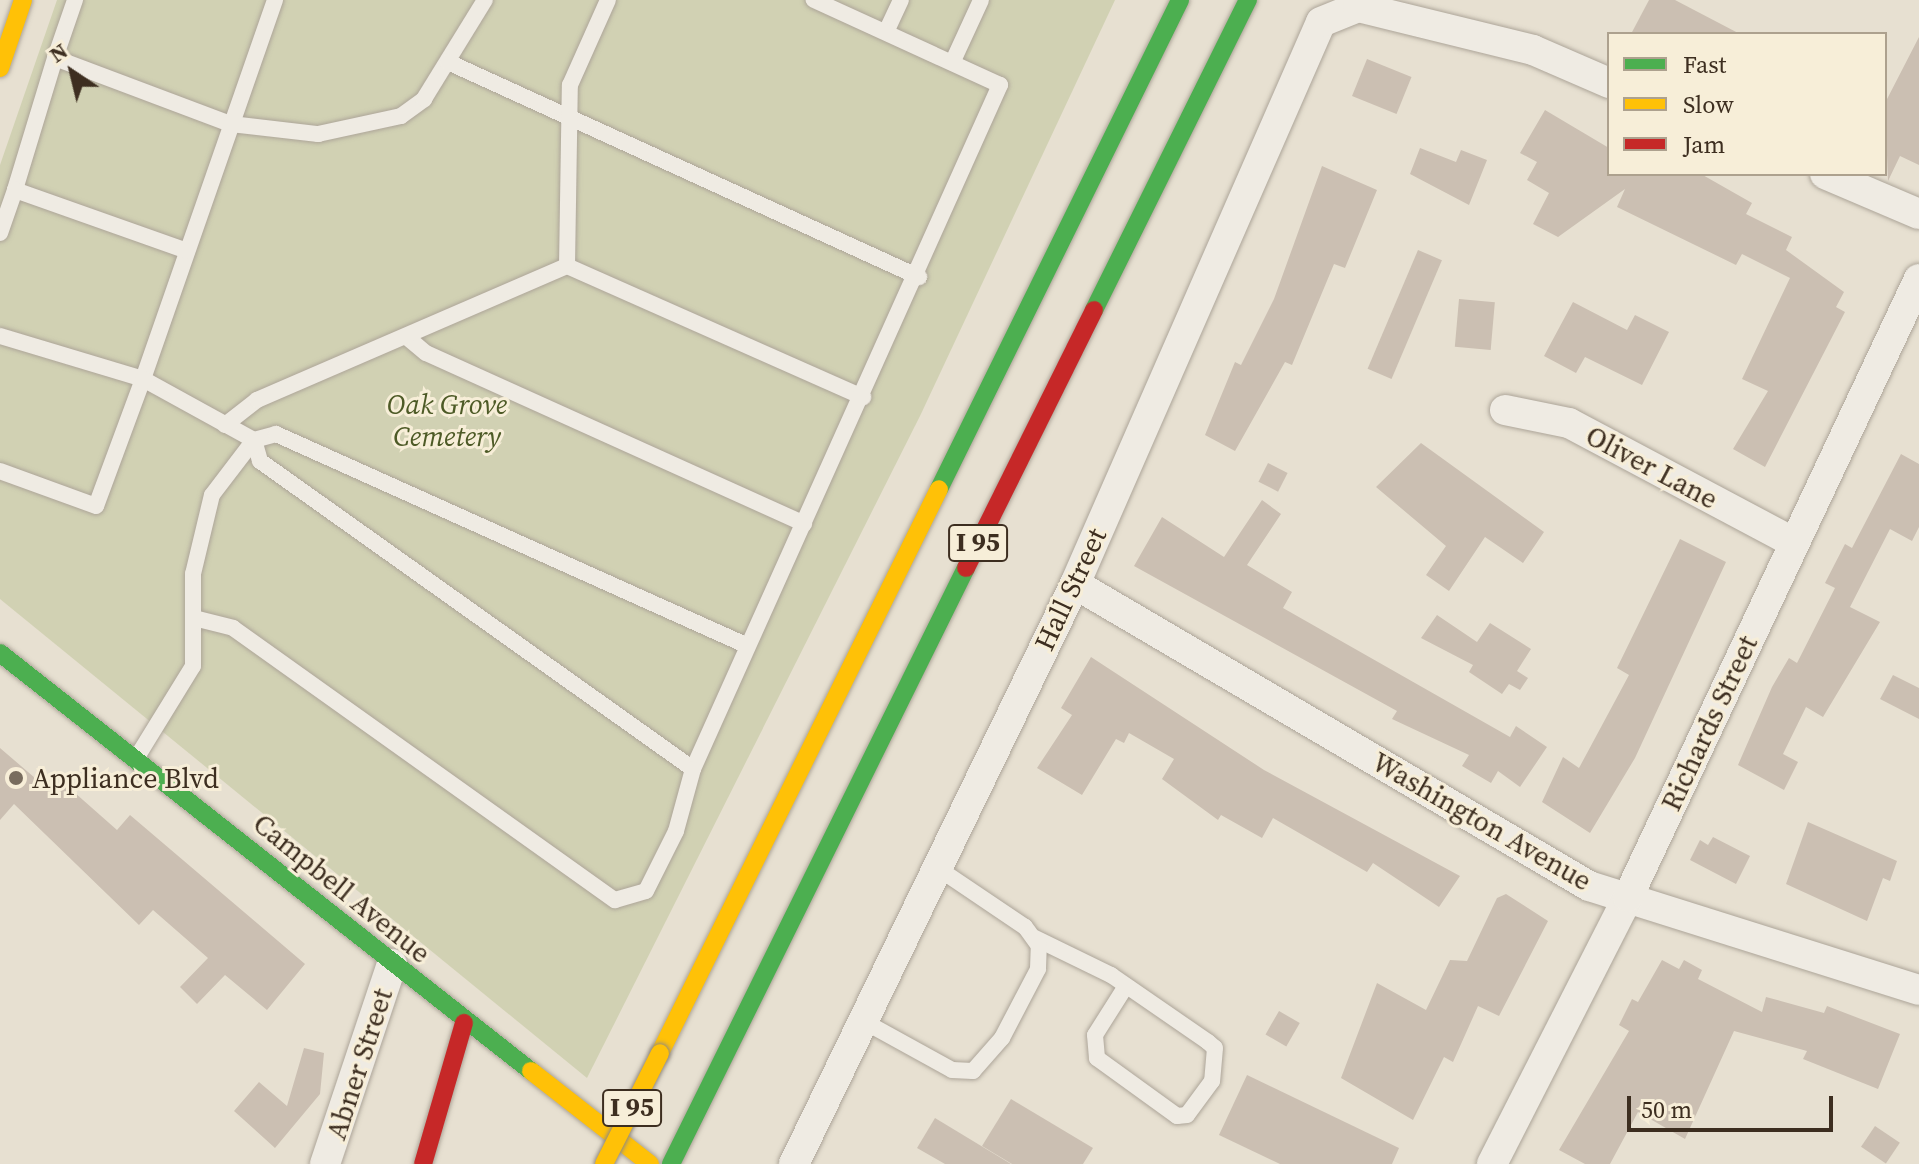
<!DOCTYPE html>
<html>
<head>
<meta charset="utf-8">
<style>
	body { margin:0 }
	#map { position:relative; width:1919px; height:1164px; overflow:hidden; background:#e7e0d1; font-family:"Source Serif 4",serif }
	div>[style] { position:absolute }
	.cemetery>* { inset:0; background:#d1d1b3 }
	.building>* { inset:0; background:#cbbfb2; transform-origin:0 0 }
	.roads { filter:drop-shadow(0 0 2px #ada599) drop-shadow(0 0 2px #ada599) }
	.lane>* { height:16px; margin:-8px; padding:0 8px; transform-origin:8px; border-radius:8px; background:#efebe3 }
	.street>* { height:30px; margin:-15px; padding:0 15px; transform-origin:15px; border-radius:15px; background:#efebe3 }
	.fast>* { height:18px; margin:-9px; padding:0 9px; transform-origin:9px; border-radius:9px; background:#4caf50 }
	.slow>* { height:18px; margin:-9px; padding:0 9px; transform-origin:9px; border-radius:9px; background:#ffc107 }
	.jam>* { height:18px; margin:-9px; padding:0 9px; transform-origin:9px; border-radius:9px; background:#c62828 }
	.bridges { filter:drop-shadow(0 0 2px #928b80) drop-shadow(0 0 2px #928b80) }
	.slow-bridge>* { height:18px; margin:-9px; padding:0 9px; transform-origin:9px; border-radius:9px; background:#ffc107 }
	.dots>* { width:22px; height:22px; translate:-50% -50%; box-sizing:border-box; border:4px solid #f7eed8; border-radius:50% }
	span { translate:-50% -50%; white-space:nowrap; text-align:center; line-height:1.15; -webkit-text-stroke:6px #f7eed8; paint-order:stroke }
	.shield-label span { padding:2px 6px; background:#f7eed8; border:2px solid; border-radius:6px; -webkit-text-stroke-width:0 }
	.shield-label { font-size:26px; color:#3d2e20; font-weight:700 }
	.park-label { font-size:28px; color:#4d5a26; font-style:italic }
	.street-label { font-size:28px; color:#3d2e20 }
	.poi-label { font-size:28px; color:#3d2e20 }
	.left { translate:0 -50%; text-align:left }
	.legend { position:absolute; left:1607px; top:32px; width:280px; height:144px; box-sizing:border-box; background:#f7eed8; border:2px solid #ada18e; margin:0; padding:10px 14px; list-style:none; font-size:24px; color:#3d2e20 }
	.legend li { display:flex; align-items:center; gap:16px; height:40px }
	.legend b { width:40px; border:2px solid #ada18e }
	.north { position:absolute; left:32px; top:32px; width:80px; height:80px; -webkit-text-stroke:6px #f7eed8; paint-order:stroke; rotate:325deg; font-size:22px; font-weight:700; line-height:32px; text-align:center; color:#3d2e20 }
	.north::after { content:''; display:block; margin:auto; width:28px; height:36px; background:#3d2e20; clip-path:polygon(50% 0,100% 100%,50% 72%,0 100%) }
	.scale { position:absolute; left:1627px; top:1096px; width:206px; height:36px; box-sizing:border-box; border:4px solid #3d2e20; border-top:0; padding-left:10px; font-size:24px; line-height:28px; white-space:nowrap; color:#3d2e20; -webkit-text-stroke:6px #f7eed8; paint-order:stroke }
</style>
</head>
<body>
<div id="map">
	<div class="cemetery">
		<i style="clip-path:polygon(57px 0,1115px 0,920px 416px,587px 1078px,0 599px,0 165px)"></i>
	</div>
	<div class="building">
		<i style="clip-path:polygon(1649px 0,1675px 0,1740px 34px,1631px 34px)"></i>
		<i style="clip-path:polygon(1919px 37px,1919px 165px,1900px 156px,1888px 181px,1885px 103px)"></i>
		<i style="left:1367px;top:59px;width:48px;height:40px;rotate:22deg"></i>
		<i style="clip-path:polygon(1545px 110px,1609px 148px,1609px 174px,1701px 174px,1752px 203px,1746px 214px,1792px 237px,1786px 250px,1844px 292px,1836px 307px,1845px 312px,1765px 467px,1733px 449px,1768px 391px,1742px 379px,1790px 278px,1742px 254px,1736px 265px,1617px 207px,1625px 189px,1558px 237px,1533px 224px,1549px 193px,1527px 180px,1537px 162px,1520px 153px)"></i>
		<i style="clip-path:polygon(1420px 148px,1456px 162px,1461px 150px,1487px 160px,1469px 205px,1410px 174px)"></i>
		<i style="clip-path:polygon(1322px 166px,1377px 190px,1345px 268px,1334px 264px,1292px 365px,1285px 362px,1235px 451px,1205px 435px,1235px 362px,1241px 365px,1274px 299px)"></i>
		<i style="left:1418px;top:250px;width:26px;height:129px;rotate:23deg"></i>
		<i style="left:1459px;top:299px;width:36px;height:48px;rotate:5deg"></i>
		<i style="clip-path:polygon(1573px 302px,1627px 330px,1635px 315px,1669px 332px,1642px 385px,1585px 357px,1576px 373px,1544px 356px)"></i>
		<i style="clip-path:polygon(1421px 443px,1544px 532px,1523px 563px,1485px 537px,1449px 591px,1426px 575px,1446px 546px,1376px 487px)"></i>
		<i style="clip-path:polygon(1901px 454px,1919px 464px,1919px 527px,1912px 541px,1890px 529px,1850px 607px,1880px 622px,1823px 717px,1806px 707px,1783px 754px,1798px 762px,1784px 790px,1738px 765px,1772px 687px,1789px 658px,1797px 663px,1835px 588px,1825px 583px,1845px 544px,1852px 548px)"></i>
		<i style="left:1268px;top:463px;width:22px;height:21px;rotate:27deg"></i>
		<i style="clip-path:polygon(1262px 500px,1281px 514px,1247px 565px,1292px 592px,1283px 608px,1510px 737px,1516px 726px,1547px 747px,1520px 787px,1498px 771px,1491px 783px,1462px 766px,1469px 755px,1392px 719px,1397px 711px,1134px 566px,1162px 517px,1224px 557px)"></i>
		<i style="clip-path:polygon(1680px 539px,1726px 562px,1635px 758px,1590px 833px,1542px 802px,1563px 757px,1579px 768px,1629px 675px,1617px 668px)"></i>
		<i style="clip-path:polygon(1437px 615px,1477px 642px,1490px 623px,1531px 649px,1517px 671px,1528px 678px,1520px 690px,1509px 684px,1502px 694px,1469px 672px,1473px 665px,1421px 638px)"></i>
		<i style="clip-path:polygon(1091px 657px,1264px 770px,1460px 876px,1439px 907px,1373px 863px,1367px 872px,1273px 818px,1262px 838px,1221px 815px,1218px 820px,1162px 779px,1174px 759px,1129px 733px,1124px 743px,1116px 739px,1082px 795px,1037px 768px,1072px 715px,1061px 708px)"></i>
		<i style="clip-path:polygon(1893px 675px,1919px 688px,1919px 719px,1880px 699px)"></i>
		<i style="clip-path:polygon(0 748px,56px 796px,66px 785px,117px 830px,130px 815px,305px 964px,267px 1010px,225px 975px,197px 1004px,180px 987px,208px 958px,153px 910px,139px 925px,14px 804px,0 820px)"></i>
		<i style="clip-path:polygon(1808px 822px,1897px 861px,1890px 881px,1883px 878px,1867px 921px,1786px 884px)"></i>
		<i style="clip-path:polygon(1713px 837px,1750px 856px,1736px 884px,1690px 860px,1700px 840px,1708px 845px)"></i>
		<i style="clip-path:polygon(1506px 894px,1548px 921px,1499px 1016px,1478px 1006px,1453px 1062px,1444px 1057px,1413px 1120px,1341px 1078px,1377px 983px,1426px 1010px,1450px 960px,1467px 961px,1497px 898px)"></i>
		<i style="clip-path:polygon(1662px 960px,1679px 969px,1684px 960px,1702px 970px,1698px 979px,1762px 1012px,1766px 997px,1824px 1013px,1827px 1006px,1900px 1034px,1878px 1089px,1803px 1059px,1807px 1051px,1734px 1031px,1685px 1139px,1638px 1112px,1610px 1164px,1585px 1164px,1559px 1150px,1629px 1031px,1619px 1025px,1632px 999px,1638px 1002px)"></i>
		<i style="left:1279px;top:1011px;width:24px;height:27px;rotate:30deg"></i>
		<i style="clip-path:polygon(304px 1048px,324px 1053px,320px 1094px,275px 1148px,234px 1111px,259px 1082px,287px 1106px)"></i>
		<i style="clip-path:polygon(1247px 1075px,1399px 1148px,1392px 1164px,1280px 1164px,1219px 1135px)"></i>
		<i style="clip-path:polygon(1011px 1099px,1093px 1148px,1083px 1164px,1012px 1164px,982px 1146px)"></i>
		<i style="clip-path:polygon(935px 1118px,1011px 1164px,945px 1164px,917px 1148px)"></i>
		<i style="left:1875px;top:1126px;width:30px;height:25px;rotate:34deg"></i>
	</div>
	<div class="roads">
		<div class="lane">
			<i style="left:75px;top:0;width:61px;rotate:109deg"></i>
			<i style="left:55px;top:58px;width:188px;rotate:20.6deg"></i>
			<i style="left:231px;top:124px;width:88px;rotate:6.6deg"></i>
			<i style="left:318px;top:134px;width:85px;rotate:-12.2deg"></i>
			<i style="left:401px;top:116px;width:29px;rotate:-36deg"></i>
			<i style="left:424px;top:99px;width:116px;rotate:-58.4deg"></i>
			<i style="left:275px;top:0;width:401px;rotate:109.2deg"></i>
			<i style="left:143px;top:379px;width:127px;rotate:28.8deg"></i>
			<i style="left:254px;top:440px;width:23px;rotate:-15deg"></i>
			<i style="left:276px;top:434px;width:517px;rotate:24.19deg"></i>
			<i style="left:886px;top:32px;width:35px;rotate:-65deg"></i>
			<i style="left:55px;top:58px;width:138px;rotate:106.9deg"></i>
			<i style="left:15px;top:190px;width:182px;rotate:19.5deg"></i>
			<i style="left:953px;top:61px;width:67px;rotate:-65.3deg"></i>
			<i style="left:448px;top:62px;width:518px;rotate:24.54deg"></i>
			<i style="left:0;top:233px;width:46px;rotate:-70.8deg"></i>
			<i style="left:567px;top:266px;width:324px;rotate:23.9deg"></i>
			<i style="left:0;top:336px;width:149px;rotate:16.7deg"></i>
			<i style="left:143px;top:379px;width:135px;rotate:110.3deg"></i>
			<i style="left:96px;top:506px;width:102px;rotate:-160deg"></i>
			<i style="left:408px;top:338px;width:23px;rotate:40deg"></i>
			<i style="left:426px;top:353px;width:415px;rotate:24.3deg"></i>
			<i style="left:225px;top:425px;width:41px;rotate:-38deg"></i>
			<i style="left:257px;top:400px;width:338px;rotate:-23.4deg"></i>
			<i style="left:567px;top:266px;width:181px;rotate:-89.1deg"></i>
			<i style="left:570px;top:85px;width:93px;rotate:-65.9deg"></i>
			<i style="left:254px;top:440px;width:22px;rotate:74deg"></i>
			<i style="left:260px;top:461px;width:531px;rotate:35.42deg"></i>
			<i style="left:693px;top:769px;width:750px;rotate:-65.83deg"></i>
			<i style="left:1000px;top:85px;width:205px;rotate:-155.4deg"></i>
			<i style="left:198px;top:619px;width:36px;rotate:14deg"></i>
			<i style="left:233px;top:628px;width:469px;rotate:35.5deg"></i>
			<i style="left:615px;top:900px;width:32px;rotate:-16deg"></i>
			<i style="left:646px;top:891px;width:67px;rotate:-63.4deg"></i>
			<i style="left:676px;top:831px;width:64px;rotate:-74.7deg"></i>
			<i style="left:137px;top:757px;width:107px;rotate:-58.4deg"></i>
			<i style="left:193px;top:666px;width:92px;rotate:-90deg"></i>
			<i style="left:193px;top:574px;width:81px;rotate:-76.5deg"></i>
			<i style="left:212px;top:495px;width:69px;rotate:-52.6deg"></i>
			<i style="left:1035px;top:938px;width:85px;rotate:26deg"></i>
			<i style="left:1111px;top:975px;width:118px;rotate:34.6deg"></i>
			<i style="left:1208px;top:1042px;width:9px;rotate:41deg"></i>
			<i style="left:1215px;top:1048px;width:33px;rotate:95deg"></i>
			<i style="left:1212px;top:1081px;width:42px;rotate:126.3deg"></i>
			<i style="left:1187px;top:1115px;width:10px;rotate:174deg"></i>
			<i style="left:1177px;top:1116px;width:99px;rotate:-144.1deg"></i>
			<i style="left:1097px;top:1058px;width:23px;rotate:-95deg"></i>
			<i style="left:1095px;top:1035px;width:58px;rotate:-57.7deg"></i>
			<i style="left:865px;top:1022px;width:99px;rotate:28.9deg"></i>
			<i style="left:952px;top:1070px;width:21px;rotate:3deg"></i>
			<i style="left:973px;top:1071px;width:44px;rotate:-48.7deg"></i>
			<i style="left:1002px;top:1038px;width:78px;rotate:-62.4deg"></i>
			<i style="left:1038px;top:969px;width:23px;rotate:-88deg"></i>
			<i style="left:1039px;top:946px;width:24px;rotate:-126deg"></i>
			<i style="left:1025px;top:927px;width:111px;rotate:-146deg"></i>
		</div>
		<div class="street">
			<i style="left:1825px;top:174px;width:102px;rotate:23.1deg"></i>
			<i style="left:1505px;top:410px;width:65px;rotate:11.5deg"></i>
			<i style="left:1569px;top:423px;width:254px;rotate:28deg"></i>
			<i style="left:1075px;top:584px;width:596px;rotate:30.44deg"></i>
			<i style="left:1589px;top:886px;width:346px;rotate:17.5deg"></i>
			<i style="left:325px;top:1164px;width:211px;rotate:-71.5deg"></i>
			<i style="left:794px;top:1164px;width:644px;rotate:-64.15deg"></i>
			<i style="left:1075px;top:584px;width:613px;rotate:-66.36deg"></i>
			<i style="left:1321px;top:22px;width:40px;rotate:-22deg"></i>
			<i style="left:1358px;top:7px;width:180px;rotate:13.8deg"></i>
			<i style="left:1533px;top:50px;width:83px;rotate:23.5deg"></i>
			<i style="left:1492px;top:1164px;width:300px;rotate:-63deg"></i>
			<i style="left:1628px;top:897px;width:683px;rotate:-64.79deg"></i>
		</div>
		<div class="fast">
			<i style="left:1094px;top:310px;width:346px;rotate:-63.6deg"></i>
			<i style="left:939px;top:489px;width:545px;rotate:-63.76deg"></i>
			<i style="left:0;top:653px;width:676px;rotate:38.21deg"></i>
			<i style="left:671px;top:1164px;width:665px;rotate:-63.67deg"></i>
		</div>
		<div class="slow">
			<i style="left:0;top:68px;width:72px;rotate:-71.3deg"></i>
			<i style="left:660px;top:1053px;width:629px;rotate:-63.68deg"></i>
			<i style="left:531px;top:1071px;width:151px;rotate:38deg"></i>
		</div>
		<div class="jam">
			<i style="left:966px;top:568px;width:288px;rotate:-63.6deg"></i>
			<i style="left:423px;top:1164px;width:147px;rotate:-73.8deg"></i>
		</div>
	</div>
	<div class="bridges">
		<div class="slow-bridge">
			<i style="left:604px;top:1164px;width:124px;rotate:-63.2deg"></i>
		</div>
	</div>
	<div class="dots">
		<i style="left:16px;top:778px;background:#786c5e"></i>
	</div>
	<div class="shield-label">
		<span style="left:978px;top:543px">I 95</span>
		<span style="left:632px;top:1108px">I 95</span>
	</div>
	<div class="park-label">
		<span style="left:447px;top:420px">Oak Grove<br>Cemetery</span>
	</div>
	<div class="street-label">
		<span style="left:1652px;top:467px;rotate:28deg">Oliver Lane</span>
		<span style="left:1070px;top:589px;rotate:-65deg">Hall Street</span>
		<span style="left:1709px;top:723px;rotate:-65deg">Richards Street</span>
		<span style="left:1482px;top:821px;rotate:30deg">Washington Avenue</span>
		<span style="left:342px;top:888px;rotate:39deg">Campbell Avenue</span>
		<span style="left:359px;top:1064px;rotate:-72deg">Abner Street</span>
	</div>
	<div class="poi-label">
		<span class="left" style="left:32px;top:778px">Appliance Blvd</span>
	</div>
	<ul class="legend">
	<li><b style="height:10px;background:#4caf50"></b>Fast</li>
	<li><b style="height:10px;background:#ffc107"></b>Slow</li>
	<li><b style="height:10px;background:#c62828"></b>Jam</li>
	</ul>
	<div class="north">N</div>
	<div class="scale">50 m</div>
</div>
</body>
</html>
